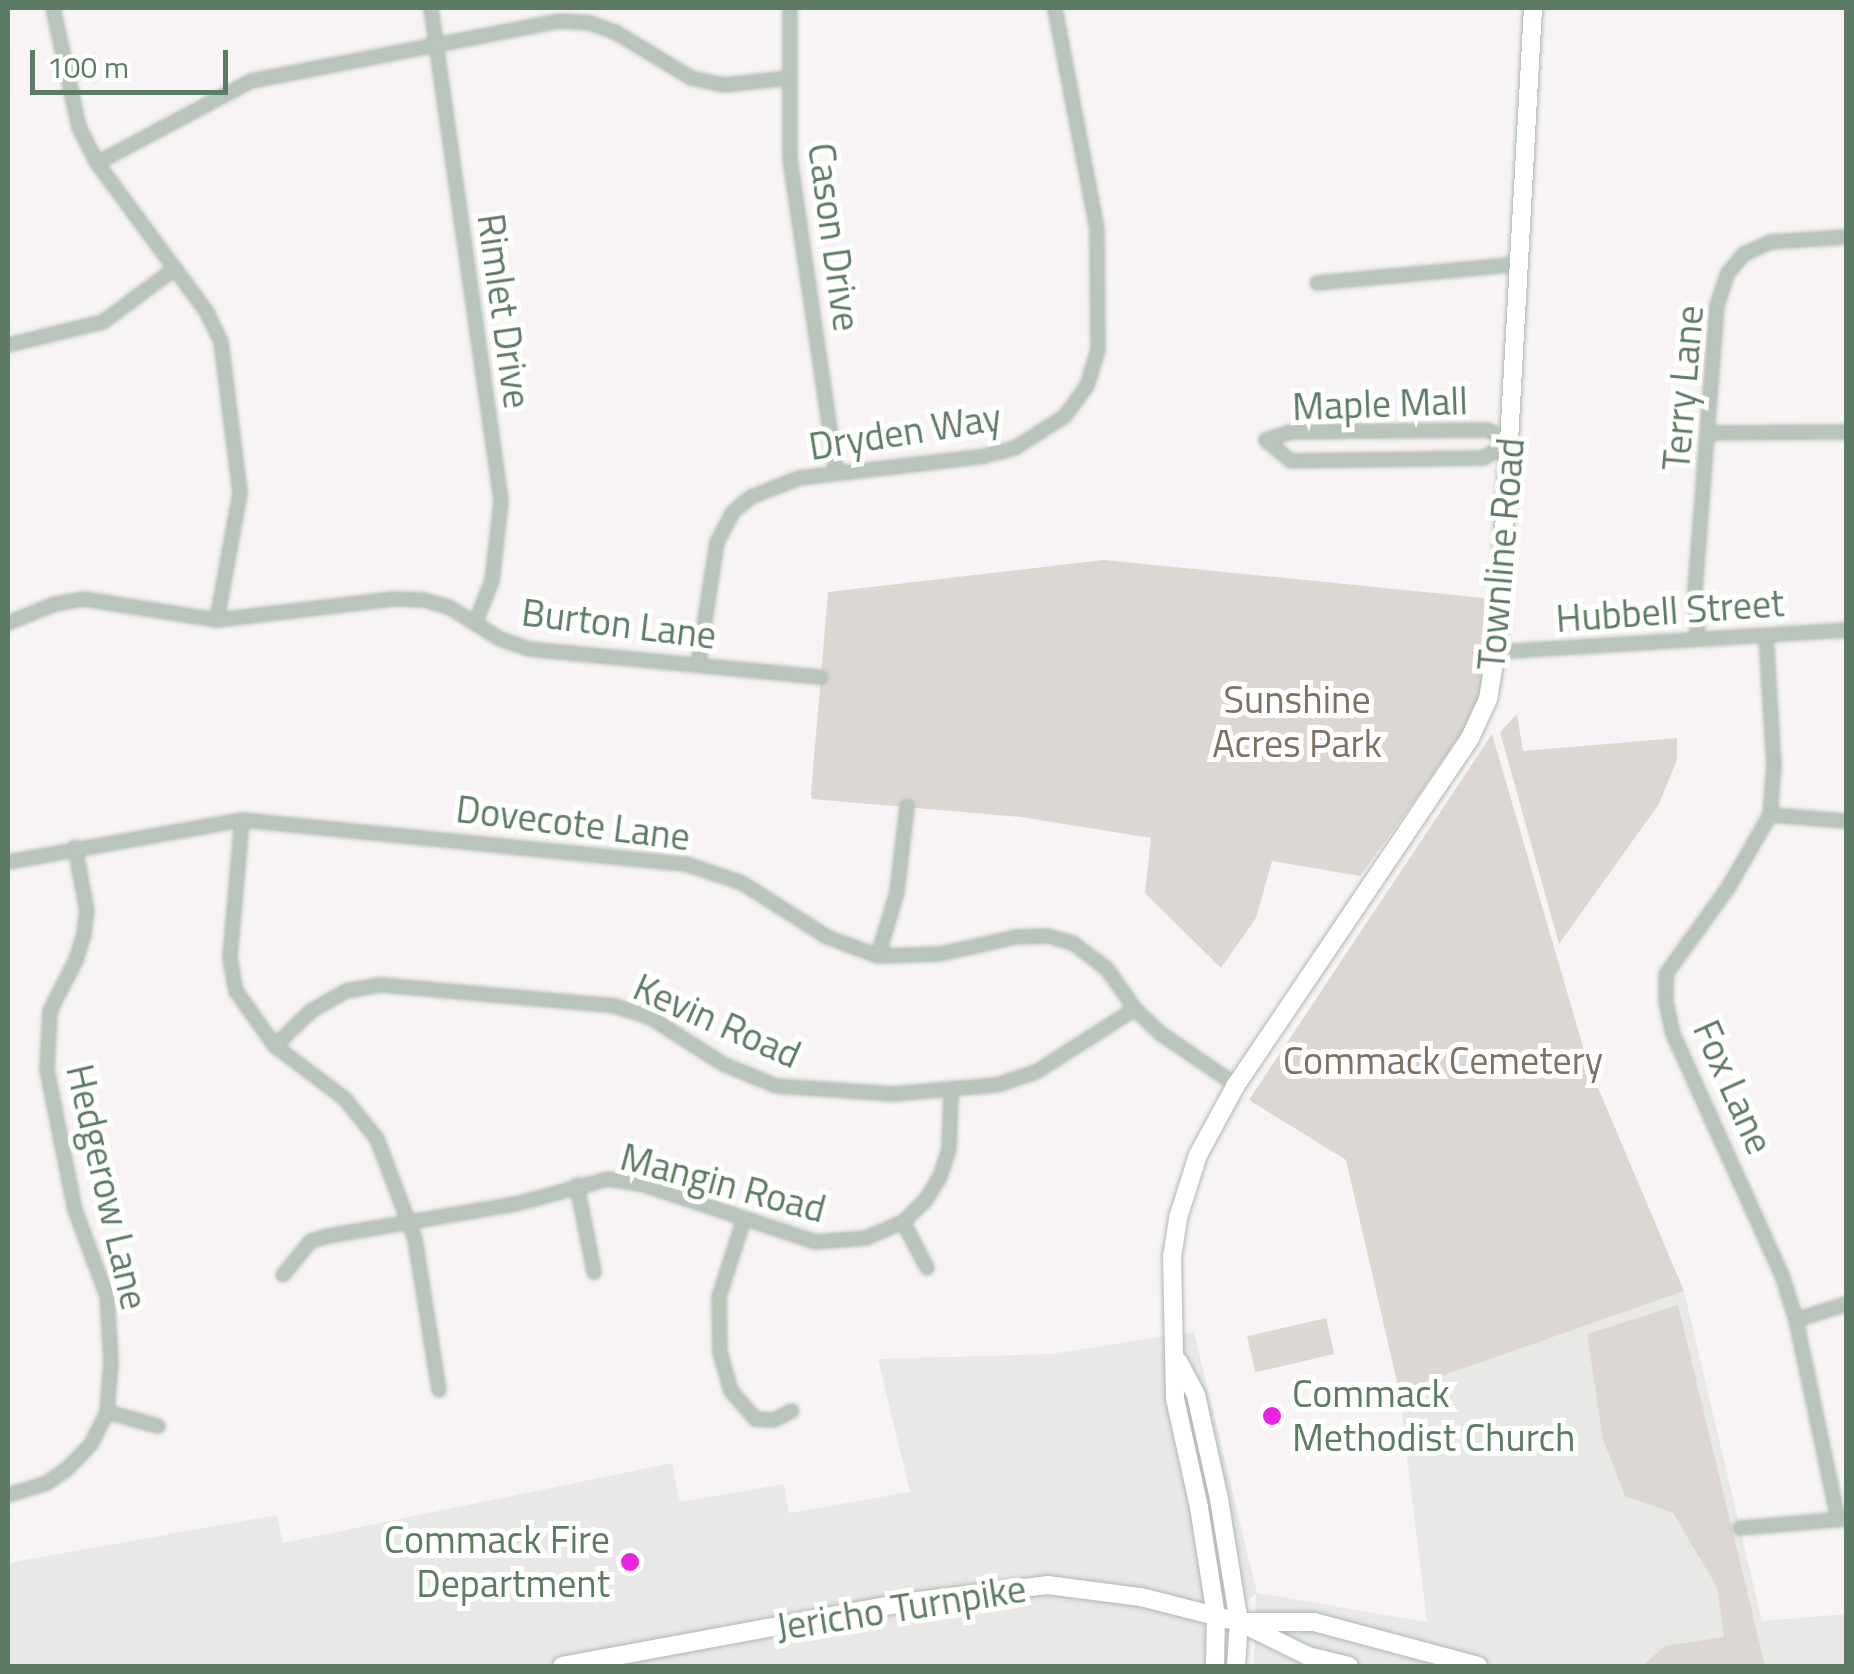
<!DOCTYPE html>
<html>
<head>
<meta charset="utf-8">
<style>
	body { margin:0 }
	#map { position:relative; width:1854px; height:1674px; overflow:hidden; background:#f8f4f5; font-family:"Titillium Web",sans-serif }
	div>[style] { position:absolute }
	.built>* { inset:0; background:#e8e8e6 }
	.green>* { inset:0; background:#ddd7d3; transform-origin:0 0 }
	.roads { filter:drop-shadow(0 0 2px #adb8b0) drop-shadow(0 0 2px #adb8b0) }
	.minor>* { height:12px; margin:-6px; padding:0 6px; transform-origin:6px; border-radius:6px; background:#b9c4bb }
	.major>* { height:18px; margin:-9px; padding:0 9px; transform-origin:9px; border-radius:9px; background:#fff }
	.dots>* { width:28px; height:28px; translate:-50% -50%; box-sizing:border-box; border:5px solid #fff; border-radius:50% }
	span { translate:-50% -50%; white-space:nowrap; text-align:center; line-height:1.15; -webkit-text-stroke:10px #fff; paint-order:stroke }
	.street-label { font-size:38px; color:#5d7b64 }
	.park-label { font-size:38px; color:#7d7364 }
	.poi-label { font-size:38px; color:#5d7b64 }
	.left { translate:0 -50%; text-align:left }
	.right { translate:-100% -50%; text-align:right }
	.frame { position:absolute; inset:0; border:10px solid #5d7b64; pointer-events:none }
	.scale { position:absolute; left:30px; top:50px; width:198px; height:45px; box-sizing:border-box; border:5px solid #5d7b64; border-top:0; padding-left:12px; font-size:30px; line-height:35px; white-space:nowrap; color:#5d7b64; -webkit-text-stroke:8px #fff; paint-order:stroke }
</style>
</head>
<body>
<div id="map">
	<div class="built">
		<i style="clip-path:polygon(1684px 1291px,1762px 1621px,1846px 1614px,1846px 1666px,1254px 1666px,1256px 1594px,1215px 1628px,1212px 1666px,8px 1666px,8px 1563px,277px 1515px,283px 1543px,672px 1463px,680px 1502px,784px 1484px,789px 1513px,910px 1492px,878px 1359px,1050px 1354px,1194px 1332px,1257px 1593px,1427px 1622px,1399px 1391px)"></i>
	</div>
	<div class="green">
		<i style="clip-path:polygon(1104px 560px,1484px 598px,1486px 669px,1479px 697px,1468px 723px,1418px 796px,1360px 876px,1272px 861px,1256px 918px,1221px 968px,1145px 893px,1151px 838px,1021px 817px,812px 799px,811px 794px,828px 592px)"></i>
		<i style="clip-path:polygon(1517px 714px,1523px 751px,1677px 738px,1677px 760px,1659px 804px,1559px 944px,1500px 732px)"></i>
		<i style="clip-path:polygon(1492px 734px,1588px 1064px,1684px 1291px,1399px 1391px,1346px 1160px,1249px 1100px)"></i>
		<i style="clip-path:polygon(1678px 1305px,1765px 1666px,1642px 1666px,1665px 1646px,1724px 1637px,1717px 1587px,1673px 1513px,1625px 1496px,1603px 1439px,1587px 1334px)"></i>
		<i style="left:1326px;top:1318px;width:37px;height:81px;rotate:77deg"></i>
	</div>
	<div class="roads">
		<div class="minor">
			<i style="left:53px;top:8px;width:122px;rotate:77.7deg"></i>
			<i style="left:79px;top:127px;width:40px;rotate:63.4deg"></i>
			<i style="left:97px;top:163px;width:184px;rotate:53.6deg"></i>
			<i style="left:206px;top:311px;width:34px;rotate:64deg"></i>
			<i style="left:221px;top:342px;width:152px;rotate:82.8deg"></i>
			<i style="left:240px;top:493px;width:129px;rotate:100.3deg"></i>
			<i style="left:431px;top:8px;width:499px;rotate:81.9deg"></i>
			<i style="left:501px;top:502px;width:80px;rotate:96.5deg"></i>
			<i style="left:492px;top:581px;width:43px;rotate:111.8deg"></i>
			<i style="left:790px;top:8px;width:151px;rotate:90deg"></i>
			<i style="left:790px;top:159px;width:316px;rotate:81.6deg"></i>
			<i style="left:97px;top:163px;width:174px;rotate:-28deg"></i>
			<i style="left:251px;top:81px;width:315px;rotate:-11deg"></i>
			<i style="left:560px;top:21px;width:30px;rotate:4deg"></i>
			<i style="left:590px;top:23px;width:29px;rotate:20deg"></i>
			<i style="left:617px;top:33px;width:87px;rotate:31.3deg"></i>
			<i style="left:691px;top:78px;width:34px;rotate:12deg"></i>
			<i style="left:724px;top:85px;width:66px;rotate:-6.1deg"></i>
			<i style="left:1317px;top:283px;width:205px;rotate:-5.3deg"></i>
			<i style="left:8px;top:345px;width:98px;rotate:-13.6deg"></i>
			<i style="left:103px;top:322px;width:87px;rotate:-36.6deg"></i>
			<i style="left:1488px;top:430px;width:25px;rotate:29deg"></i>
			<i style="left:1510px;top:442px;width:31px;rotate:149deg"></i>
			<i style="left:1483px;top:458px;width:192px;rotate:179.1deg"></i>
			<i style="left:1291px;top:461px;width:33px;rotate:-140deg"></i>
			<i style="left:1266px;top:440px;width:26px;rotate:-18deg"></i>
			<i style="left:1291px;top:432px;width:197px;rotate:-0.6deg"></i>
			<i style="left:1708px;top:433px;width:138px;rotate:-0.4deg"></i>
			<i style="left:8px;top:623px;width:51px;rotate:-22deg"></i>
			<i style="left:55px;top:604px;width:29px;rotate:-10deg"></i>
			<i style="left:84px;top:599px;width:135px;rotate:9deg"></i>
			<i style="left:217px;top:620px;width:178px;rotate:-6.8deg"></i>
			<i style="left:394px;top:599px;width:30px;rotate:2deg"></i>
			<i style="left:424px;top:600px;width:26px;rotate:16deg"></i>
			<i style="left:449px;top:607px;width:60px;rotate:32.1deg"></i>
			<i style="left:500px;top:639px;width:31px;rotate:19deg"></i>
			<i style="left:529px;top:649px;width:293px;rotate:5.5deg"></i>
			<i style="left:1766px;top:635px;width:130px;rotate:86.5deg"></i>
			<i style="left:1774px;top:765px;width:50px;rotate:94.6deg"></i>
			<i style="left:1770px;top:815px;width:84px;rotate:119.9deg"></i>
			<i style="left:1728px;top:888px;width:106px;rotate:125.8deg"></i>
			<i style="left:1666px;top:974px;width:28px;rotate:90deg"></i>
			<i style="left:1666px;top:1002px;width:33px;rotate:78deg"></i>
			<i style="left:1673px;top:1034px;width:265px;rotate:65.7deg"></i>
			<i style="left:1782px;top:1275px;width:47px;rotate:72.7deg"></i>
			<i style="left:1796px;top:1320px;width:204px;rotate:78.1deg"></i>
			<i style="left:1698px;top:639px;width:48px;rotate:-93.6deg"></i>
			<i style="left:1695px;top:591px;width:286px;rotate:-85.6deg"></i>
			<i style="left:1717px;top:306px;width:35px;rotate:-72deg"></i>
			<i style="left:1728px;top:273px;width:25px;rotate:-50deg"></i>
			<i style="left:1744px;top:254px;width:30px;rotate:-24deg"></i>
			<i style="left:1771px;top:242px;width:75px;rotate:-3.8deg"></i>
			<i style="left:1497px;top:652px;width:350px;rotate:-3.6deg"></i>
			<i style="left:698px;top:665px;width:124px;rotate:-81.2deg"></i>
			<i style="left:717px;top:542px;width:34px;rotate:-62deg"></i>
			<i style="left:733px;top:512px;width:23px;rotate:-40deg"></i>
			<i style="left:751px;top:497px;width:52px;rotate:-21.6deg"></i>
			<i style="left:799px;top:478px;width:187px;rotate:-6.7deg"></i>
			<i style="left:985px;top:456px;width:31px;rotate:-15deg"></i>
			<i style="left:1015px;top:448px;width:59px;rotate:-32.6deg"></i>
			<i style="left:1065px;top:416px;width:37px;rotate:-54deg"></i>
			<i style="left:1087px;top:386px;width:39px;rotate:-73deg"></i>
			<i style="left:1098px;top:349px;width:120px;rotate:-90.5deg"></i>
			<i style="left:1097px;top:229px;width:225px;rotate:-100.8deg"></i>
			<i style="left:1770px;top:815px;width:76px;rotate:4.5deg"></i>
			<i style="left:242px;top:820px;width:139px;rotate:95deg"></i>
			<i style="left:230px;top:958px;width:34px;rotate:80deg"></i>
			<i style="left:236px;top:991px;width:67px;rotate:54.7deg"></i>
			<i style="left:275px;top:1046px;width:88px;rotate:37.1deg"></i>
			<i style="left:345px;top:1099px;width:51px;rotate:51.3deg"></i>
			<i style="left:377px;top:1139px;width:107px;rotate:69.2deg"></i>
			<i style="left:415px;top:1239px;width:153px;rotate:81deg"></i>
			<i style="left:8px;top:862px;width:238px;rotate:-10.2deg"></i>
			<i style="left:242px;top:820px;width:446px;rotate:5.7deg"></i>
			<i style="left:686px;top:864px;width:59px;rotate:18.7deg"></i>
			<i style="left:742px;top:883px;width:101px;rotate:32.4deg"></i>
			<i style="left:827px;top:937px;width:54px;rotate:20.4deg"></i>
			<i style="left:878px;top:956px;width:62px;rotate:-1.8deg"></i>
			<i style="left:940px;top:954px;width:78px;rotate:-12.6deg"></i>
			<i style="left:1016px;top:937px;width:32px;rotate:-2deg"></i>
			<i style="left:1048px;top:936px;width:26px;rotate:16deg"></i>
			<i style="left:1073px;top:943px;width:43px;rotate:37.4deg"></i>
			<i style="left:1107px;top:969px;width:49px;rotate:55deg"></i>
			<i style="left:1135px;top:1009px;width:35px;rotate:44deg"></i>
			<i style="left:1160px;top:1033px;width:92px;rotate:34.4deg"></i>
			<i style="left:878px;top:956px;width:67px;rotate:-73.5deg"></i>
			<i style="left:897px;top:892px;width:86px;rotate:-83.3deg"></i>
			<i style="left:275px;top:1046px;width:50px;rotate:-44.2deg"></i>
			<i style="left:311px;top:1011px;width:40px;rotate:-29.7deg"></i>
			<i style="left:346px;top:991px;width:36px;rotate:-10deg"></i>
			<i style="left:381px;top:985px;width:235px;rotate:5.1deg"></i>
			<i style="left:615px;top:1006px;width:38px;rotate:18deg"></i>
			<i style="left:651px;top:1018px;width:85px;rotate:32.6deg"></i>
			<i style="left:723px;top:1064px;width:57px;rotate:22.5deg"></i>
			<i style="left:776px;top:1086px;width:118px;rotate:3.9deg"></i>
			<i style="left:894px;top:1094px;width:103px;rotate:-5deg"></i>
			<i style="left:997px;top:1085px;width:41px;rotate:-18.4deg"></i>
			<i style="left:1036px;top:1072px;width:117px;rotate:-32.5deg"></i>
			<i style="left:577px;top:1185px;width:89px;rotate:78.9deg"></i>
			<i style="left:744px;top:1219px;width:82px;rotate:107.8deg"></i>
			<i style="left:719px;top:1297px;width:55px;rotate:89deg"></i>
			<i style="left:720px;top:1352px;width:41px;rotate:74.2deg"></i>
			<i style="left:731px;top:1391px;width:37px;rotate:49deg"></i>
			<i style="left:755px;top:1419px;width:19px;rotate:3deg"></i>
			<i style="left:774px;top:1420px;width:20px;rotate:-27deg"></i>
			<i style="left:903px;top:1222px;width:52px;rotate:62.4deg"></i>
			<i style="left:283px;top:1275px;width:44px;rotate:-50.5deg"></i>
			<i style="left:311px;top:1241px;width:18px;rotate:-16deg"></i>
			<i style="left:328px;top:1236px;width:191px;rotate:-9.7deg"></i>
			<i style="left:516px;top:1204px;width:95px;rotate:-15.2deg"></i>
			<i style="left:608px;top:1179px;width:36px;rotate:9deg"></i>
			<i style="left:644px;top:1185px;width:180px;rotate:18.4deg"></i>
			<i style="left:815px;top:1242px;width:51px;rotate:-4.5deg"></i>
			<i style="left:866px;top:1238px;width:40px;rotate:-23.4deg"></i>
			<i style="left:903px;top:1222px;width:30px;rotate:-44deg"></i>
			<i style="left:925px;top:1201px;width:28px;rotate:-58deg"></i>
			<i style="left:940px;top:1177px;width:29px;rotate:-72deg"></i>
			<i style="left:949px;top:1149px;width:57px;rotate:-88deg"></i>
			<i style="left:1796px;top:1320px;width:52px;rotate:-17.7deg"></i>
			<i style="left:107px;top:1412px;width:53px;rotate:15.4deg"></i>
			<i style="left:8px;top:1495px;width:41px;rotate:-17.1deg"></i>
			<i style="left:47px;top:1483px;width:24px;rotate:-35deg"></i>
			<i style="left:67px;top:1469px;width:35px;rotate:-46deg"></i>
			<i style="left:91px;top:1444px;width:36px;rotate:-63deg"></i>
			<i style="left:107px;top:1412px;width:51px;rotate:-85.5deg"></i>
			<i style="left:111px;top:1361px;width:65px;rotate:-93.5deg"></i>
			<i style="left:107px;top:1296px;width:92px;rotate:-110.4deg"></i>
			<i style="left:75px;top:1210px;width:143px;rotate:-101.3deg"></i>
			<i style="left:47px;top:1070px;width:59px;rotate:-87.1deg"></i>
			<i style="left:50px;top:1011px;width:57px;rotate:-63deg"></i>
			<i style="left:76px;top:960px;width:27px;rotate:-73deg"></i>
			<i style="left:84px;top:934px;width:23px;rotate:-83deg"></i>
			<i style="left:87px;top:911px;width:65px;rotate:-100.6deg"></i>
			<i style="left:1740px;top:1528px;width:106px;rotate:-4.9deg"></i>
		</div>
		<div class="major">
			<i style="left:1178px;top:1361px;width:38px;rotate:62deg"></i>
			<i style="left:1196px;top:1395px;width:107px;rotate:77.5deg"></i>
			<i style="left:1219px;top:1499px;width:125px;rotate:80.8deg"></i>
			<i style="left:1239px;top:1622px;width:44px;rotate:93.9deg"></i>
			<i style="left:1244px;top:1622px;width:70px"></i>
			<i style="left:1314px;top:1622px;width:170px;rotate:15deg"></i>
			<i style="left:562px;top:1666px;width:353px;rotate:-10.5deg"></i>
			<i style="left:909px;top:1602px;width:139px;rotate:-7deg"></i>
			<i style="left:1047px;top:1585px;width:95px;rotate:7.3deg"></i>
			<i style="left:1141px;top:1597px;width:101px;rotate:14.3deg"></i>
			<i style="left:1239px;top:1622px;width:77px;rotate:26.2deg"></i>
			<i style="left:1308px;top:1656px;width:42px;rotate:13.7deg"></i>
			<i style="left:1215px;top:1666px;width:50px;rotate:-88.9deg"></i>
			<i style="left:1216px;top:1616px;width:110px;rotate:-98.9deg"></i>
			<i style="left:1199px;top:1507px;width:111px;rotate:-102.5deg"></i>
			<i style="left:1175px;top:1399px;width:142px;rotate:-91.2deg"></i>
			<i style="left:1172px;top:1257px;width:39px;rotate:-81deg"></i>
			<i style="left:1178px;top:1218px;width:66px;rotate:-72.4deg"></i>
			<i style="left:1198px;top:1155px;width:80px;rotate:-61.5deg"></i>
			<i style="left:1236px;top:1085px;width:419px;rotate:-56deg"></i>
			<i style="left:1470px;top:738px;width:43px;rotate:-65.2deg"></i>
			<i style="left:1488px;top:699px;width:60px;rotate:-80.4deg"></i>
			<i style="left:1498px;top:640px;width:633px;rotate:-86.83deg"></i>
		</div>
	</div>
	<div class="dots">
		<i style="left:1272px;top:1416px;background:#eb21e4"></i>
		<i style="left:630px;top:1562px;background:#eb21e4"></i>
	</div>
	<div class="street-label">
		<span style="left:834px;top:237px;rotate:82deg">Cason Drive</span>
		<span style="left:504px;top:311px;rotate:82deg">Rimlet Drive</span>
		<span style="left:1683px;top:388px;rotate:-85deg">Terry Lane</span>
		<span style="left:1380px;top:404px;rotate:-2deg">Maple Mall</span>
		<span style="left:905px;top:432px;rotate:-9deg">Dryden Way</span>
		<span style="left:1501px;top:554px;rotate:-85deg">Townline Road</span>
		<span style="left:1670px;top:611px;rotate:-4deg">Hubbell Street</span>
		<span style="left:619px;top:624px;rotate:7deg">Burton Lane</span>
		<span style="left:573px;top:823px;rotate:7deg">Dovecote Lane</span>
		<span style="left:717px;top:1021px;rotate:24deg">Kevin Road</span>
		<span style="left:1733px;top:1087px;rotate:66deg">Fox Lane</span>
		<span style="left:723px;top:1183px;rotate:15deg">Mangin Road</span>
		<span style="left:107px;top:1187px;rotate:77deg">Hedgerow Lane</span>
		<span style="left:901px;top:1608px;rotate:-9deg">Jericho Turnpike</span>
	</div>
	<div class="park-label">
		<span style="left:1297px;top:722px">Sunshine<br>Acres Park</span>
		<span style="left:1443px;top:1061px">Commack Cemetery</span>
	</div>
	<div class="poi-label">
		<span class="left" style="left:1292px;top:1416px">Commack<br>Methodist Church</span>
		<span class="right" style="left:610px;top:1562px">Commack Fire<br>Department</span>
	</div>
	<div class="frame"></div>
	<div class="scale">100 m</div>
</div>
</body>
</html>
